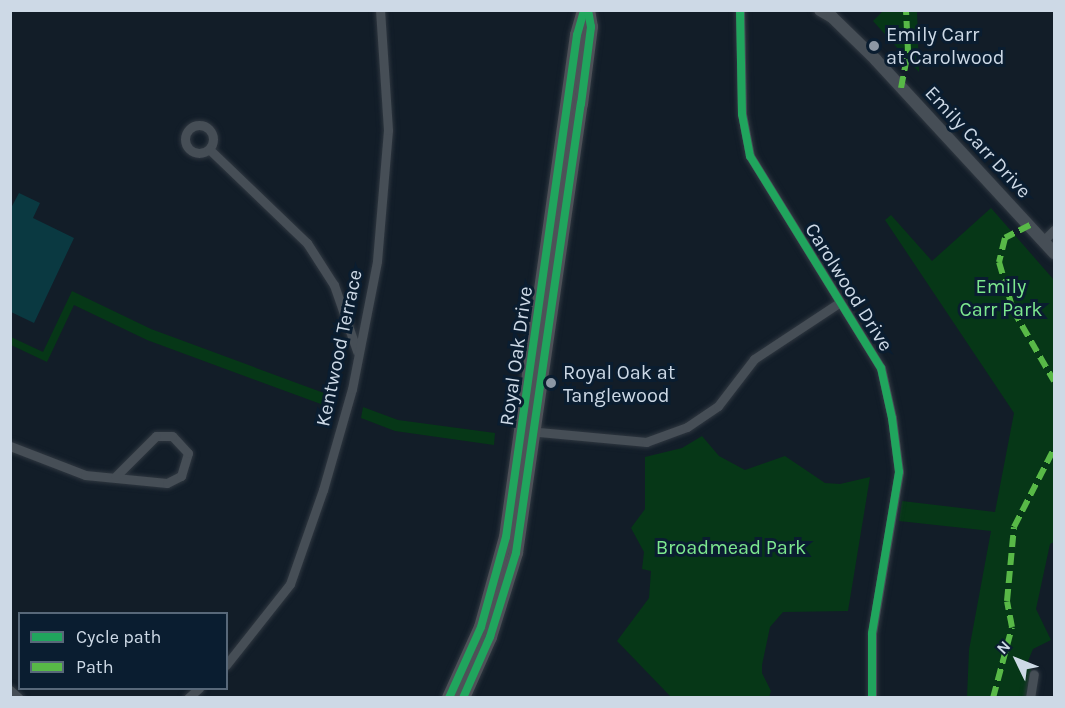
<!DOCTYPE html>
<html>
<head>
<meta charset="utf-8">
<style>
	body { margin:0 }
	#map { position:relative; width:1065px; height:708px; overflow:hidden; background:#121d28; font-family:Karla,sans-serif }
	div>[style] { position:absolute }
	.green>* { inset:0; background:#063717 }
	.water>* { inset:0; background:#0a3941 }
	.roads { filter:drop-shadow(0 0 2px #2f3740) drop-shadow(0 0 2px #2f3740) }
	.minor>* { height:9px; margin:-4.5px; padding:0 4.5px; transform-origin:4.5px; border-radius:4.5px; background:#464e56 }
	.minor>.ring { margin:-4.5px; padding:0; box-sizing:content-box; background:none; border:9px solid #464e56; border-radius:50% }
	.tertiary>* { height:12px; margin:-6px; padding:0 6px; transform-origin:6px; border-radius:6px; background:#464e56 }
	.secondary>* { height:14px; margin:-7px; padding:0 7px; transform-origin:7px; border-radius:7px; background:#4e5158 }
	.quiet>* { height:6px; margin-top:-3px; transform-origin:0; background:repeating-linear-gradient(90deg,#58b947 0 12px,transparent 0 18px) }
	.cycleway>* { height:8px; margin:-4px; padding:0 4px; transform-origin:4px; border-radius:4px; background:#20a55d }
	.dots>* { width:16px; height:16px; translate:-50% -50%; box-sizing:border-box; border:3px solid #0a1d30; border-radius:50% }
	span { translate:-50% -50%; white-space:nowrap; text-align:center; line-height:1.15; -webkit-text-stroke:6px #0a1d30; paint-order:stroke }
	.poi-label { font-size:20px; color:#cdd9e6 }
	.left { translate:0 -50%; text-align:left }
	.street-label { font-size:20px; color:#cdd9e6 }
	.park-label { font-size:20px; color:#7de88f }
	.frame { position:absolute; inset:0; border:12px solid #cdd9e6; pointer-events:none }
	.legend { position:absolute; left:18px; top:612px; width:210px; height:78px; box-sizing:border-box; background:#0a1d30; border:2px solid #586879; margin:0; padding:8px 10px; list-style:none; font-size:18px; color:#cdd9e6 }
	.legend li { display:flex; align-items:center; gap:12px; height:30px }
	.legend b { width:30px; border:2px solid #586879 }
	.north { position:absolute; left:987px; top:630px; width:60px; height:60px; -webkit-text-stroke:4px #0a1d30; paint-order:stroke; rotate:313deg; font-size:16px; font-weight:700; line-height:24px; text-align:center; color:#cdd9e6 }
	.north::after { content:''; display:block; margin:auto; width:21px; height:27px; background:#cdd9e6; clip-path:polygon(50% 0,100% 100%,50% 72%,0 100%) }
</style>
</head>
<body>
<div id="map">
	<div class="green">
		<i style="clip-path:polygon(883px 11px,917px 11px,919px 72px,873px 21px)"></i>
		<i style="clip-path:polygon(991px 208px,1054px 280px,1054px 542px,1050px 544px,1036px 609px,1051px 640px,1033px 649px,1028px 661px,1037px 688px,1035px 697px,967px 697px,969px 650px,991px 531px,899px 521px,902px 501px,995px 512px,1014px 413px,885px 220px,891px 215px,932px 261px)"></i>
		<i style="clip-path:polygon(72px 291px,151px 329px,332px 396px,329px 407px,147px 340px,74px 305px,47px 362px,11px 345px,11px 337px,43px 352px)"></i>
		<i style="clip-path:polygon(363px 407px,398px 420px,495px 433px,494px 445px,395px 431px,361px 418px)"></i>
		<i style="clip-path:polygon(702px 436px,719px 456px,745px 470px,785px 456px,825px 483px,840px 484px,870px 477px,848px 611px,783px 612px,770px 627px,762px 665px,762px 673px,771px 691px,769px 697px,671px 697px,617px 641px,649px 598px,651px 571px,642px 569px,644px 552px,631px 528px,645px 509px,645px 457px,682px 448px)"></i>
	</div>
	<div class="water">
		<i style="clip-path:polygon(19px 193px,40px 203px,33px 218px,74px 238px,34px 323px,11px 312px,11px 208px)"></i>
	</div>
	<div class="roads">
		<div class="minor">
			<i style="left:740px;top:10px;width:104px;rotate:88.9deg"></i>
			<i style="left:742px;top:114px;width:43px;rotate:79.2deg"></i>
			<i style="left:750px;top:156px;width:249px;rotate:58.3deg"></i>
			<i style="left:881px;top:368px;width:51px;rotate:77.6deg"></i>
			<i style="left:892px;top:418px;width:54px;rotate:82.6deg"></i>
			<i style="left:899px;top:472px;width:164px;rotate:99.5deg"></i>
			<i style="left:872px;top:634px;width:64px;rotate:90deg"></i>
			<i class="ring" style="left:185px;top:125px;width:19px;height:19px"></i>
			<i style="left:209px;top:149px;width:136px;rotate:43.8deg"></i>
			<i style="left:307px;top:243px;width:50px;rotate:57.3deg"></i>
			<i style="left:334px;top:285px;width:70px;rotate:70.8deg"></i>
			<i style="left:1044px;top:240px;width:14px;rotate:-45deg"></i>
			<i style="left:528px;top:431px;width:119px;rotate:5.3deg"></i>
			<i style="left:646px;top:442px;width:44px;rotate:-20.1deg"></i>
			<i style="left:687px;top:427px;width:37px;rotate:-34deg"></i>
			<i style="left:718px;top:406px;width:59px;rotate:-52.5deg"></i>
			<i style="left:754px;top:359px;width:102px;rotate:-33.4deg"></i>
			<i style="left:10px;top:446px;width:80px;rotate:21.1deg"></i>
			<i style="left:85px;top:475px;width:82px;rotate:5.6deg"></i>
			<i style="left:167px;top:483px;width:16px;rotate:-27deg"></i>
			<i style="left:181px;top:476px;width:24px;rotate:-73deg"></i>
			<i style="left:188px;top:453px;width:23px;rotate:-133deg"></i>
			<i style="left:172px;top:436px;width:16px;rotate:180deg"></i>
			<i style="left:156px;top:436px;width:57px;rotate:135deg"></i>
			<i style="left:226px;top:665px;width:103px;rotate:-51.7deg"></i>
			<i style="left:290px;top:584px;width:100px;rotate:-70.7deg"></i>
			<i style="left:323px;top:490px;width:105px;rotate:-74deg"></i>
			<i style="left:352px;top:389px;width:130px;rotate:-78.9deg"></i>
			<i style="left:377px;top:261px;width:131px;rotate:-85.2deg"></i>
			<i style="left:388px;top:130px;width:120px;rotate:-93.8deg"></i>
			<i style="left:10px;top:690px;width:12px;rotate:42deg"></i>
			<i style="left:188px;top:698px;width:15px;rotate:-42deg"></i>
			<i style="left:1030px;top:698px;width:24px;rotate:-81deg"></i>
		</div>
		<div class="tertiary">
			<i style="left:820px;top:10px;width:14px;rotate:30deg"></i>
			<i style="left:832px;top:17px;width:62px;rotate:44.3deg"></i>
			<i style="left:876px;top:60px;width:263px;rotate:47.3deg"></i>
		</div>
		<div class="secondary">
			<i style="left:449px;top:698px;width:78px;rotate:-65.7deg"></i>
			<i style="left:481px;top:627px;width:93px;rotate:-74.5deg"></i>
			<i style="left:506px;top:537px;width:507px;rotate:-81.95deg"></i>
			<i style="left:577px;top:35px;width:26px;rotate:-74deg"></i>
			<i style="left:463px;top:698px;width:67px;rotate:-66.1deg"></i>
			<i style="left:490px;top:637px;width:88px;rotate:-72.8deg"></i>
			<i style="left:516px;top:553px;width:454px;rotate:-81.8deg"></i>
			<i style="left:581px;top:104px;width:78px;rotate:-82.6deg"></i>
			<i style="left:591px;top:27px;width:17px;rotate:-100deg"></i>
		</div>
	</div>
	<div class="quiet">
		<i style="left:901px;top:88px;width:38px;rotate:-79deg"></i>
		<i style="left:908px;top:51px;width:41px;rotate:-92.8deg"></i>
		<i style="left:1030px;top:225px;width:28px;rotate:153deg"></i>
		<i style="left:1005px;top:238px;width:25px;rotate:104deg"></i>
		<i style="left:999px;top:262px;width:50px;rotate:73.7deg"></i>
		<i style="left:1013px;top:310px;width:82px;rotate:60deg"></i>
		<i style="left:993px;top:698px;width:73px;rotate:-75deg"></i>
		<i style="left:1012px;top:627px;width:26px;rotate:-101deg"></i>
		<i style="left:1007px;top:601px;width:74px;rotate:-84.6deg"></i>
		<i style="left:1014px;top:527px;width:88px;rotate:-62.9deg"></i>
	</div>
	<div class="cycleway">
		<i style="left:740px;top:10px;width:104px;rotate:88.9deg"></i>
		<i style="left:742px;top:114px;width:43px;rotate:79.2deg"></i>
		<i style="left:750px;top:156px;width:249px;rotate:58.3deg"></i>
		<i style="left:881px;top:368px;width:51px;rotate:77.6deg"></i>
		<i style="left:892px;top:418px;width:54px;rotate:82.6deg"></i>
		<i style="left:899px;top:472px;width:164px;rotate:99.5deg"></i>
		<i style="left:872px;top:634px;width:64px;rotate:90deg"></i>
		<i style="left:449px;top:698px;width:78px;rotate:-65.7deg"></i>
		<i style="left:481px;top:627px;width:93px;rotate:-74.5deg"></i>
		<i style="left:506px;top:537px;width:507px;rotate:-81.95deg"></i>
		<i style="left:577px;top:35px;width:26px;rotate:-74deg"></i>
		<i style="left:463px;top:698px;width:67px;rotate:-66.1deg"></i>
		<i style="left:490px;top:637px;width:88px;rotate:-72.8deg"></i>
		<i style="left:516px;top:553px;width:454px;rotate:-81.8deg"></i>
		<i style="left:581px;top:104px;width:78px;rotate:-82.6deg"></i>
		<i style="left:591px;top:27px;width:17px;rotate:-100deg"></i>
	</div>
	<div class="dots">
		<i style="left:874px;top:46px;background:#8c97a4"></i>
		<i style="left:551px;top:383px;background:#8c97a4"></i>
	</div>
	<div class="poi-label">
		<span class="left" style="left:886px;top:46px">Emily Carr<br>at Carolwood</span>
		<span class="left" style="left:563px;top:384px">Royal Oak at<br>Tanglewood</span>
	</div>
	<div class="street-label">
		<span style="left:978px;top:142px;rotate:47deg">Emily Carr Drive</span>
		<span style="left:849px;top:287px;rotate:58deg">Carolwood Drive</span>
		<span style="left:339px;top:348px;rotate:-78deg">Kentwood Terrace</span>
		<span style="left:516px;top:356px;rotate:-82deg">Royal Oak Drive</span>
	</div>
	<div class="park-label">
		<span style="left:1001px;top:298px">Emily<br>Carr Park</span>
		<span style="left:731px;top:547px">Broadmead Park</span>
	</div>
	<div class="frame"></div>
	<ul class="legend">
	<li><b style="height:8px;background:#20a55d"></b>Cycle path</li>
	<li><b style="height:8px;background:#58b947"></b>Path</li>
	</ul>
	<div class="north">N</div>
</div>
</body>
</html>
